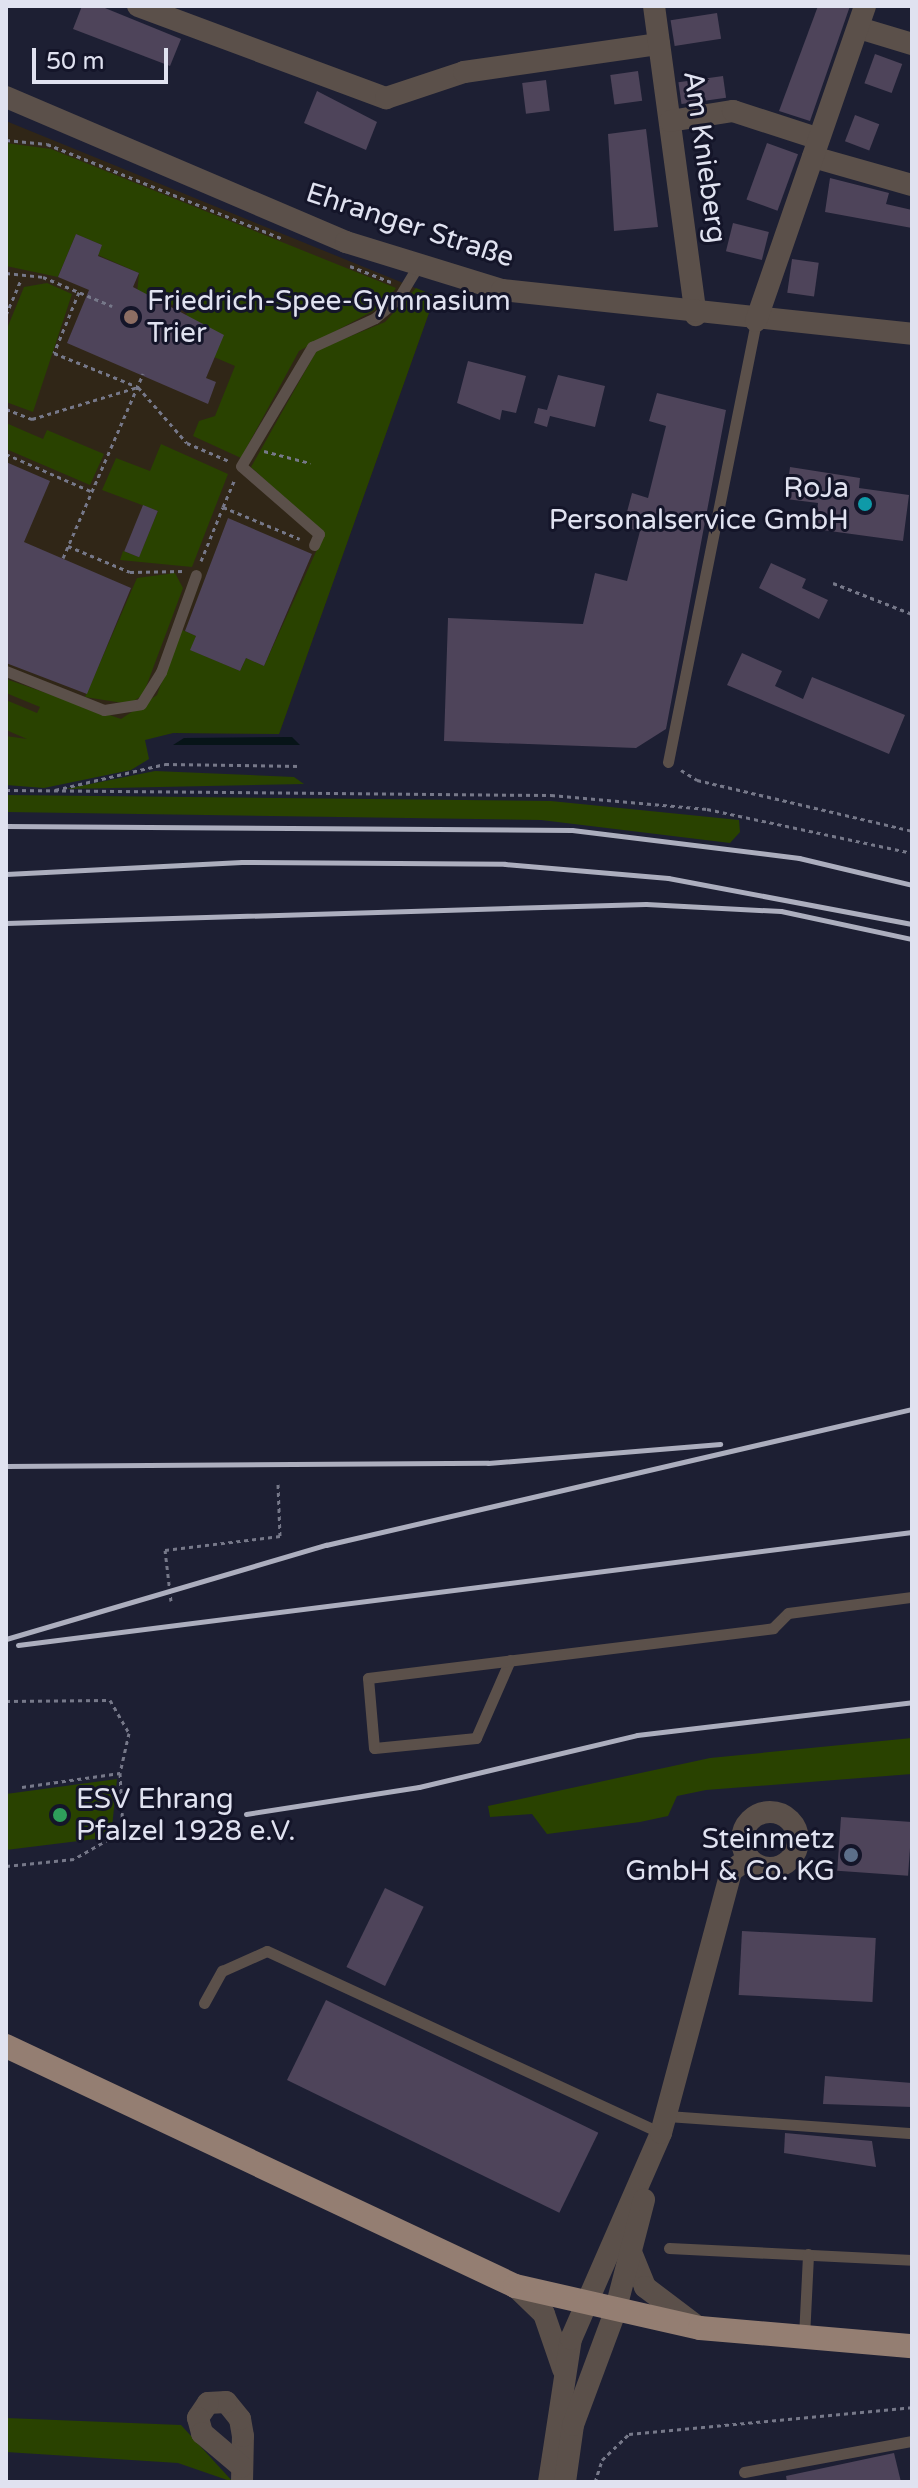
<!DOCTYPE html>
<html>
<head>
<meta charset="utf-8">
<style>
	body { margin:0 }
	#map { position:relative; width:918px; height:2488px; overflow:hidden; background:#1d1f33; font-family:"Varela Round",sans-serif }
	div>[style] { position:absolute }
	.education>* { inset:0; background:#302617 }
	.green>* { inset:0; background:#294200 }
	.water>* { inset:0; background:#071418 }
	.building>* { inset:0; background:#4e445a; transform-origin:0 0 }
	.path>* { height:3px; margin-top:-1.5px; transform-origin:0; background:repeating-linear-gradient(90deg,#767889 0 4px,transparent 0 8px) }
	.service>* { height:11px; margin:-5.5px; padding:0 5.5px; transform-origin:5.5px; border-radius:5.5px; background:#5b504a }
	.minor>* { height:22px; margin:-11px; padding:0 11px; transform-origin:11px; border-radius:11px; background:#5b504a }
	.minor>.ring { margin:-11px; padding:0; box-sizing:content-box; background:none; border:22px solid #5b504a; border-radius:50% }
	.primary>* { height:24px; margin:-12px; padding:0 12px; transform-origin:12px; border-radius:12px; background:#947e72 }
	.rail>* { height:5px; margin:-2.5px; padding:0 2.5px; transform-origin:2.5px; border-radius:2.5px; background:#acaebe }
	.dots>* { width:22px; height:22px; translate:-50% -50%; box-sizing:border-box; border:4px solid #141529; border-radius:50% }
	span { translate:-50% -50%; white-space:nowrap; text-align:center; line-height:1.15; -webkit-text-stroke:6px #141529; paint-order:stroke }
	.street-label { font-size:28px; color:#e0e2f0 }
	.poi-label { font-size:28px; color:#e0e2f0 }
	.left { translate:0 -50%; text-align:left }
	.right { translate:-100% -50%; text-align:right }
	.frame { position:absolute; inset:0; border:8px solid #e0e2f0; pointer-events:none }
	.scale { position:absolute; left:32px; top:48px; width:136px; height:36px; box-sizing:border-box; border:4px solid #e0e2f0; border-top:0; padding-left:10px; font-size:24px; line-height:28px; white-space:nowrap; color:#e0e2f0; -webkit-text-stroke:6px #141529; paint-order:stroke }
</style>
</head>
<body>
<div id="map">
	<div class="education">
		<i style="clip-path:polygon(6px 121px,435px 296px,279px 734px,173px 733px,6px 768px)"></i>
	</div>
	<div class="green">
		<i style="clip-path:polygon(6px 143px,51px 149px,396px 288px,384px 305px,299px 351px,241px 458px,193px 436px,199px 421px,215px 416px,235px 366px,214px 357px,183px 323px,188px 310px,137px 293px,139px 273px,98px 255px,102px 245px,76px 234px,58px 277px,6px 266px)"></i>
		<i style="clip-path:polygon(47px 283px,72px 294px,33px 412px,6px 402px,6px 331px,24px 287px)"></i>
		<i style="clip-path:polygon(416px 288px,435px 296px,279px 734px,173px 733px,145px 740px,149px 759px,131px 770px,44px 788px,6px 785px,6px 736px,27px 739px,6px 730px,6px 700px,37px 713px,40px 707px,6px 693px,6px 679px,121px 719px,157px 695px,180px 629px,196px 636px,191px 650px,240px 671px,246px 658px,264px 666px,324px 534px,251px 467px,317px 350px,385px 322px)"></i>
		<i style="clip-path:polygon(6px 423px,43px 439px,47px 430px,104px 454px,90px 485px,6px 449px)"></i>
		<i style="clip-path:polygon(161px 444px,228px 474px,192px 567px,120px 560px,123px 551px,139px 557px,158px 511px,102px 490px,116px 458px,150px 471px)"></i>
		<i style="clip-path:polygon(175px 573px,183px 588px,143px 695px,129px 704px,85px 697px,137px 578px)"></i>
		<i style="clip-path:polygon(155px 771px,294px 777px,304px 784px,65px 789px)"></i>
		<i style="clip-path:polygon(6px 795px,551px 801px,739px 820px,740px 832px,730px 843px,541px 820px,6px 812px)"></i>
		<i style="clip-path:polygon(912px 1738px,912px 1774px,706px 1790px,677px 1796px,668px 1816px,640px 1822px,547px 1834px,532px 1814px,490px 1817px,488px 1806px,710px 1758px)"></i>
		<i style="clip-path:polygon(117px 1779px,111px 1837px,6px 1850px,6px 1794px)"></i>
		<i style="clip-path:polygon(6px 2418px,181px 2425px,233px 2482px,178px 2463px,6px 2452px)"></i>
	</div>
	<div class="water">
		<i style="clip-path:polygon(292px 737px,300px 745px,173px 745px,184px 738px)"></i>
	</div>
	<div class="building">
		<i style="clip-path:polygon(82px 6px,100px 6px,181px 39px,170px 66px,73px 29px)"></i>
		<i style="clip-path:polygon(818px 6px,850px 6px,810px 121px,779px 111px)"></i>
		<i style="left:717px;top:13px;width:26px;height:47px;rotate:81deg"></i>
		<i style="left:875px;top:54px;width:29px;height:31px;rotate:20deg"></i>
		<i style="left:638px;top:71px;width:30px;height:28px;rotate:82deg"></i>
		<i style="left:723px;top:76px;width:22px;height:45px;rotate:82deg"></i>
		<i style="left:546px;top:80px;width:31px;height:24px;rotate:83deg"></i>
		<i style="clip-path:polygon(317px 91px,377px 122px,366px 150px,304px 123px)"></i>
		<i style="left:855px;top:115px;width:26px;height:28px;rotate:21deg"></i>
		<i style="clip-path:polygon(646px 129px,658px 227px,614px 231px,608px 134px)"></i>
		<i style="left:767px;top:143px;width:33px;height:60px;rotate:20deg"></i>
		<i style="clip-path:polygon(830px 178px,889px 193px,886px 204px,912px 210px,912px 228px,825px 212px)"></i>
		<i style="left:733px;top:223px;width:37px;height:29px;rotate:14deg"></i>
		<i style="clip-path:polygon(76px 234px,102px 245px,98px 256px,139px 273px,133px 287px,224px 335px,206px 378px,216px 382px,208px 404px,67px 343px,89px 290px,58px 277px)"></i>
		<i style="left:792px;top:259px;width:27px;height:34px;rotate:8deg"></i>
		<i style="clip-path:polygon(468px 361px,526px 376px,516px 413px,502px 410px,500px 420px,457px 403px)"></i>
		<i style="clip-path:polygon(558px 375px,605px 386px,595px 427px,550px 416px,547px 427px,534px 423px,538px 408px,547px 410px)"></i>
		<i style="clip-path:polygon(657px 393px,726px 410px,666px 729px,636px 748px,444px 741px,448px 618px,583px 624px,595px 573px,627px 581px,640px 531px,623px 527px,632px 493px,648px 498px,666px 426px,649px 421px)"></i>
		<i style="clip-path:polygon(6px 462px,50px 481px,24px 542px,131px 588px,87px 694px,6px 663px)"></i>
		<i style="clip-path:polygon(790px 467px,860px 478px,859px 488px,909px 495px,903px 541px,815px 529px,818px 503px,786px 499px)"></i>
		<i style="left:143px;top:505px;width:16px;height:50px;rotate:22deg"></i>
		<i style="clip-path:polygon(228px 518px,312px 554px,264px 666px,246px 658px,240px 671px,190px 650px,196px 636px,185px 631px)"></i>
		<i style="clip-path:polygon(771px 563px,806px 579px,802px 588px,828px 600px,819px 619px,759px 588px)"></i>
		<i style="clip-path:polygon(742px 653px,782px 671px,775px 686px,803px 699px,812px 677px,905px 715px,889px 754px,727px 685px)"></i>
		<i style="left:841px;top:1817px;width:71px;height:54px;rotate:4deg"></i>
		<i style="left:385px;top:1888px;width:43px;height:88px;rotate:26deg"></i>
		<i style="left:742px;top:1931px;width:134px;height:64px;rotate:3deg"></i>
		<i style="left:326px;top:2000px;width:303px;height:89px;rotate:26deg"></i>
		<i style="clip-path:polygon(825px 2076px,912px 2083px,912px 2107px,823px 2104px)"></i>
		<i style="clip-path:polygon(785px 2133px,872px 2141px,876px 2167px,784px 2153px)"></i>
		<i style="clip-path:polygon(894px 2453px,901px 2482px,787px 2482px,786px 2476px)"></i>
	</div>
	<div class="path">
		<i style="left:6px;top:140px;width:41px;rotate:5.6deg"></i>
		<i style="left:47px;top:144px;width:254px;rotate:21.9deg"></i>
		<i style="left:350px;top:266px;width:44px;rotate:21.3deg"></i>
		<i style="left:6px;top:273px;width:37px;rotate:6deg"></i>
		<i style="left:43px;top:277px;width:75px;rotate:22.8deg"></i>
		<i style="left:79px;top:292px;width:66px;rotate:112.3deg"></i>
		<i style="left:54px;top:353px;width:91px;rotate:22deg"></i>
		<i style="left:138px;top:387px;width:74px;rotate:48.8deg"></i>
		<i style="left:187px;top:443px;width:46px;rotate:23.2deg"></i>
		<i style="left:6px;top:315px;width:39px;rotate:-67deg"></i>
		<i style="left:6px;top:409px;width:28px;rotate:21deg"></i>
		<i style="left:32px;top:419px;width:111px;rotate:-16.8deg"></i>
		<i style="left:264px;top:451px;width:48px;rotate:14.6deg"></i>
		<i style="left:6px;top:454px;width:95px;rotate:23.6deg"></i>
		<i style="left:223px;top:507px;width:30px;rotate:-67deg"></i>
		<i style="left:68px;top:546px;width:67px;rotate:22.8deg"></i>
		<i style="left:130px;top:572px;width:54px;rotate:-1.1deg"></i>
		<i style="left:63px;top:558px;width:201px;rotate:-66.5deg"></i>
		<i style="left:201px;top:561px;width:58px;rotate:-67.8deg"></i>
		<i style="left:223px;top:507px;width:83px;rotate:22.6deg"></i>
		<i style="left:833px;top:583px;width:85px;rotate:21.4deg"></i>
		<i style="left:681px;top:770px;width:19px;rotate:32deg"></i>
		<i style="left:697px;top:780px;width:221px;rotate:13.3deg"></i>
		<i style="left:6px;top:790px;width:545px;rotate:0.53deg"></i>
		<i style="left:551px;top:795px;width:157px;rotate:5.1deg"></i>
		<i style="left:707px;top:809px;width:210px;rotate:12.1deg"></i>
		<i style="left:55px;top:790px;width:113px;rotate:-13.3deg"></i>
		<i style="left:165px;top:764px;width:135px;rotate:0.8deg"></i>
		<i style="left:171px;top:1601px;width:51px;rotate:-96.7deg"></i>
		<i style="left:165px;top:1550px;width:116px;rotate:-6.9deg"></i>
		<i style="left:280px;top:1536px;width:52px;rotate:-92.2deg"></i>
		<i style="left:6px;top:1701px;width:104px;rotate:-0.6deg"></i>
		<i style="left:110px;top:1700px;width:38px;rotate:60deg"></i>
		<i style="left:129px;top:1733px;width:41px;rotate:102.7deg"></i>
		<i style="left:120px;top:1773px;width:58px;rotate:87deg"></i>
		<i style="left:123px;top:1831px;width:56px;rotate:150.3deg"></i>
		<i style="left:74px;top:1859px;width:68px;rotate:174.1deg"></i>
		<i style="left:22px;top:1787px;width:99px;rotate:-8.1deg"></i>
		<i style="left:595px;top:2482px;width:23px;rotate:-72deg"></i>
		<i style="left:602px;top:2460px;width:37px;rotate:-44deg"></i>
		<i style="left:629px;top:2434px;width:284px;rotate:-5.4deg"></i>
	</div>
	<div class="service">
		<i style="left:314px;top:545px;width:12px;rotate:-66deg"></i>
		<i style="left:319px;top:534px;width:103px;rotate:-138.9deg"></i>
		<i style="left:241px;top:466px;width:139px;rotate:-59.2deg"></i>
		<i style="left:312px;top:347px;width:69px;rotate:-24.7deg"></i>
		<i style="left:375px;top:318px;width:30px;rotate:-40deg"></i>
		<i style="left:398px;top:299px;width:39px;rotate:-59deg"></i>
		<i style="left:6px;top:671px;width:105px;rotate:21.7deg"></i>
		<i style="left:104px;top:710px;width:37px;rotate:-9deg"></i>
		<i style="left:141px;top:704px;width:38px;rotate:-58deg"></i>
		<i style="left:161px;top:672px;width:103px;rotate:-70.2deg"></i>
		<i style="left:668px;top:762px;width:450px;rotate:-78.7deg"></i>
		<i style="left:510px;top:1660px;width:85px;rotate:113.6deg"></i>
		<i style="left:476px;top:1738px;width:102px;rotate:174.4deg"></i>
		<i style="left:374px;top:1748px;width:70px;rotate:-94.9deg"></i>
		<i style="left:368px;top:1678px;width:408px;rotate:-7deg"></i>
		<i style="left:773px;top:1628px;width:21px;rotate:-45deg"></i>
		<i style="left:788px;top:1613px;width:125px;rotate:-7.4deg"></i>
		<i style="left:204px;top:2003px;width:37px;rotate:-61deg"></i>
		<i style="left:222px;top:1971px;width:49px;rotate:-24deg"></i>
		<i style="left:267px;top:1951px;width:434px;rotate:24.8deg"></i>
		<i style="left:667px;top:2116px;width:246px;rotate:4deg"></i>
		<i style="left:669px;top:2248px;width:243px;rotate:2.8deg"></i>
		<i style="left:804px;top:2337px;width:83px;rotate:-87.2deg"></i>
		<i style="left:744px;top:2472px;width:171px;rotate:-10.5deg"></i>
	</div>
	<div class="minor">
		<i style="left:138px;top:6px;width:265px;rotate:20.4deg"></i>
		<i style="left:386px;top:98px;width:82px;rotate:-18.4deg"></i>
		<i style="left:464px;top:72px;width:197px;rotate:-8.2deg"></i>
		<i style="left:654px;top:6px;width:312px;rotate:82.3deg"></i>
		<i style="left:859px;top:28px;width:55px;rotate:16.8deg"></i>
		<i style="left:6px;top:97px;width:370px;rotate:23.1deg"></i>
		<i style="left:346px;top:242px;width:163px;rotate:17.1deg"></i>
		<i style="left:502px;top:290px;width:412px;rotate:6.1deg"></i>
		<i style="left:670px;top:121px;width:64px;rotate:-9deg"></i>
		<i style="left:733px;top:111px;width:90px;rotate:18deg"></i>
		<i style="left:813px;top:157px;width:103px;rotate:15.8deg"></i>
		<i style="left:756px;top:321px;width:333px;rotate:-70.9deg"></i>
		<i class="ring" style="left:742px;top:1812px;width:34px;height:34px"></i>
		<i style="left:631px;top:2252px;width:38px;rotate:68deg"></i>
		<i style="left:645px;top:2287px;width:63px;rotate:37.2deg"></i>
		<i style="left:515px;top:2286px;width:40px;rotate:44deg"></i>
		<i style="left:544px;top:2314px;width:58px;rotate:70.9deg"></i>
		<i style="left:242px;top:2482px;width:46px;rotate:-88.8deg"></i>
		<i style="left:243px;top:2436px;width:17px;rotate:-100deg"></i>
		<i style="left:240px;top:2419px;width:22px;rotate:-129deg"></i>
		<i style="left:226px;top:2402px;width:18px;rotate:177deg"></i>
		<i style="left:208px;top:2403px;width:18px;rotate:124deg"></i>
		<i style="left:198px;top:2418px;width:16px;rotate:75deg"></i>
		<i style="left:202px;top:2433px;width:52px;rotate:40.4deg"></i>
		<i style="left:549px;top:2482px;width:145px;rotate:-81.3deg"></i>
		<i style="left:571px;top:2339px;width:225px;rotate:-66.4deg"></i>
		<i style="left:661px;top:2133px;width:271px;rotate:-75deg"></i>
		<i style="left:731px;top:1871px;width:22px;rotate:-36deg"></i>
		<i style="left:565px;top:2482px;width:58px;rotate:-82deg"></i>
		<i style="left:573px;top:2425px;width:121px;rotate:-69.6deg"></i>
		<i style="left:615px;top:2312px;width:116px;rotate:-75.5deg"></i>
	</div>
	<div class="primary">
		<i style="left:6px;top:2046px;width:563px;rotate:25.24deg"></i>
		<i style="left:515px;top:2286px;width:190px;rotate:12.8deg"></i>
		<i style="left:700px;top:2328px;width:213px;rotate:4.9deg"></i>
	</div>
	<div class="rail">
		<i style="left:6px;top:826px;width:566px;rotate:0.4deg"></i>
		<i style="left:572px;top:830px;width:229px;rotate:7deg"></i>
		<i style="left:799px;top:858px;width:116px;rotate:13.4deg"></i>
		<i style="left:6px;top:874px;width:236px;rotate:-2.9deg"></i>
		<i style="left:242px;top:862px;width:263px;rotate:0.4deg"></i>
		<i style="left:505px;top:864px;width:164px;rotate:4.9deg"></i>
		<i style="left:668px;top:878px;width:248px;rotate:10.7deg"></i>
		<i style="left:6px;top:923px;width:640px;rotate:-1.7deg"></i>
		<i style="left:646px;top:904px;width:135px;rotate:3deg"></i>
		<i style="left:781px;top:911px;width:134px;rotate:12.1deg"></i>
		<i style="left:6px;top:1466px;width:482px;rotate:-0.4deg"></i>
		<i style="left:488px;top:1463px;width:233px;rotate:-4.7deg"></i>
		<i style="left:6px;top:1639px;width:334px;rotate:-16.4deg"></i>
		<i style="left:326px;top:1545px;width:602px;rotate:-13.07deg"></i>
		<i style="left:18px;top:1645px;width:901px;rotate:-7.2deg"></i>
		<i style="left:246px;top:1814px;width:175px;rotate:-8.9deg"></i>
		<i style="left:419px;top:1787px;width:224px;rotate:-13.4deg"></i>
		<i style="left:637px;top:1735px;width:277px;rotate:-6.8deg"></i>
	</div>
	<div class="dots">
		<i style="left:131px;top:317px;background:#8d6e63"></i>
		<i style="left:865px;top:504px;background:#0f9aa8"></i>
		<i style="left:60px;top:1815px;background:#2e9e5b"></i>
		<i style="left:851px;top:1855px;background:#5c6f8a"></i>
	</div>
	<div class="street-label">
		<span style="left:705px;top:157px;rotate:82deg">Am Knieberg</span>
		<span style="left:410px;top:225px;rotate:18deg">Ehranger Straße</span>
	</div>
	<div class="poi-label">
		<span class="left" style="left:147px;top:317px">Friedrich-Spee-Gymnasium<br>Trier</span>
		<span class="right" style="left:849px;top:504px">RoJa<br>Personalservice GmbH</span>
		<span class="left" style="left:76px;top:1815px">ESV Ehrang<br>Pfalzel 1928 e.V.</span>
		<span class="right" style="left:835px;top:1855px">Steinmetz<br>GmbH &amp; Co. KG</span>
	</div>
	<div class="frame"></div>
	<div class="scale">50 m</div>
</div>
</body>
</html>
